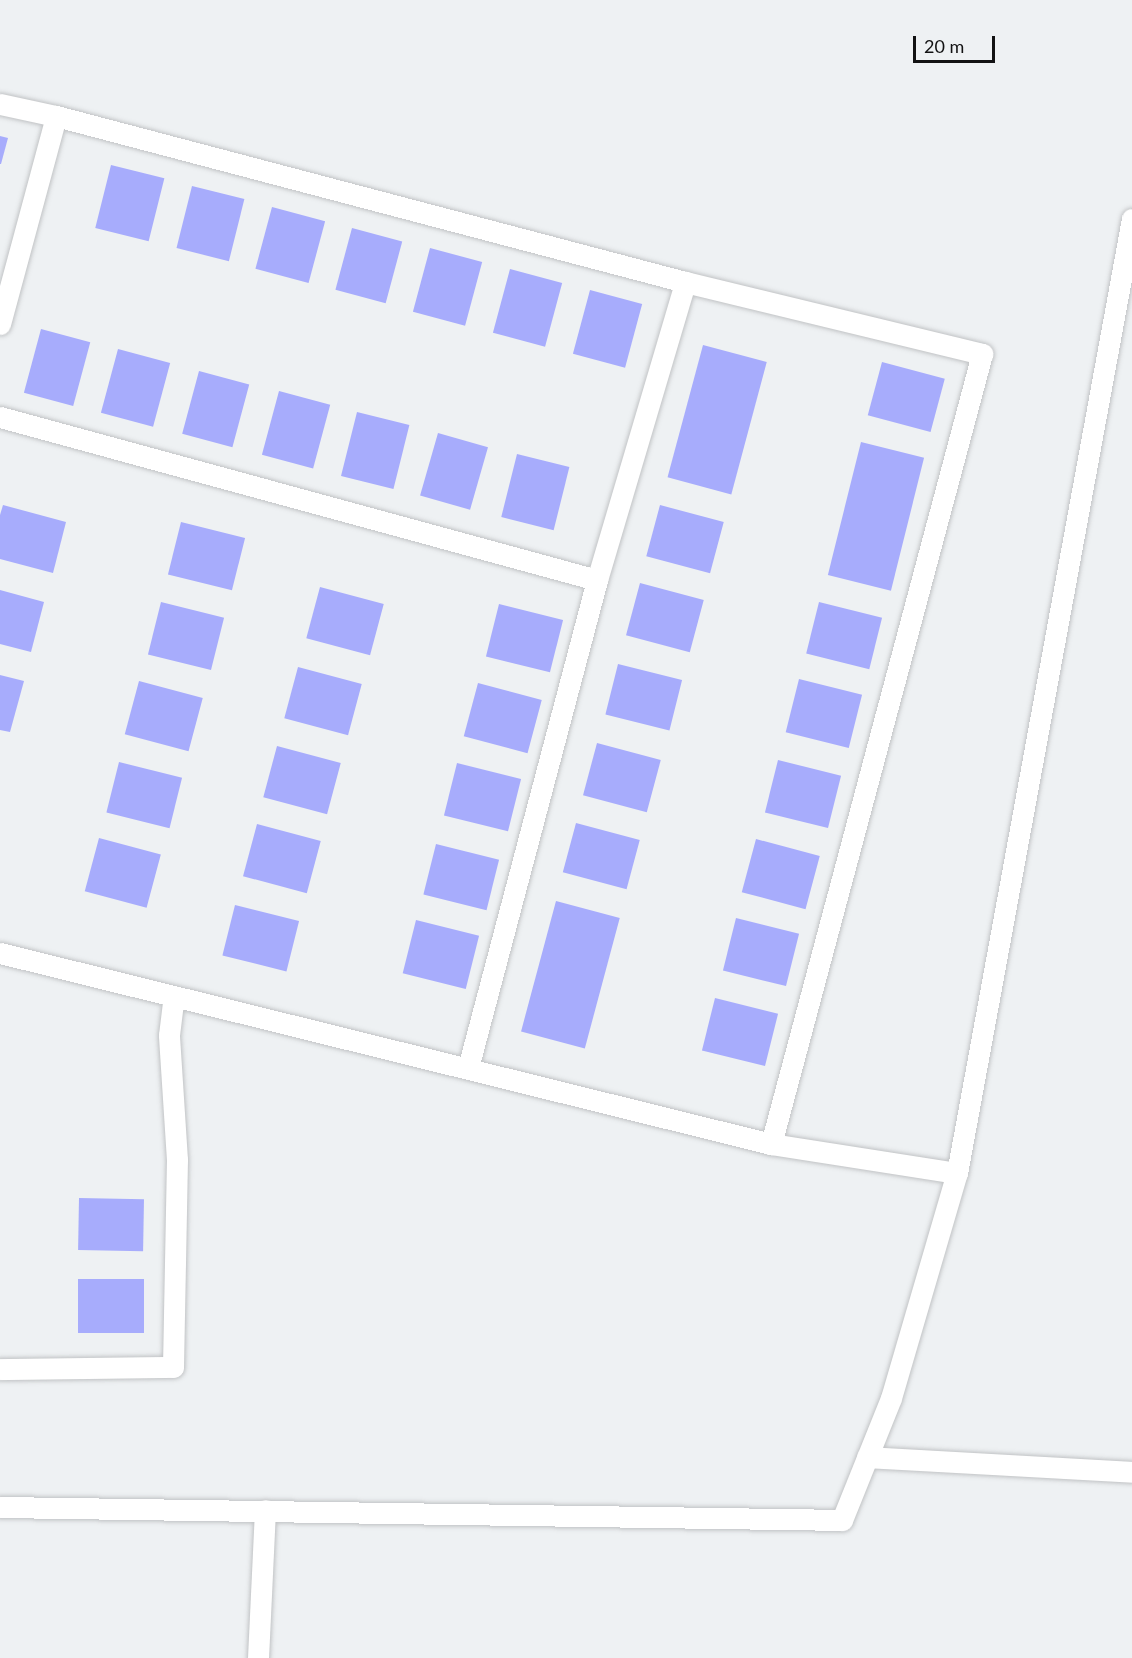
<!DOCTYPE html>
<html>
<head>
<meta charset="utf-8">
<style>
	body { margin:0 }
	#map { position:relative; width:1132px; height:1658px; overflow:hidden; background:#eef1f3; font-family:Lato,sans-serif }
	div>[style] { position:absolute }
	.building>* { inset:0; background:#a7acfc; transform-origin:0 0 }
	.roads { filter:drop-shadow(0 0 2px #c1c3c5) drop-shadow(0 0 2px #c1c3c5) }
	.minor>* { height:21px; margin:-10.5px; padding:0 10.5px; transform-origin:10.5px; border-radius:10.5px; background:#fff }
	span { translate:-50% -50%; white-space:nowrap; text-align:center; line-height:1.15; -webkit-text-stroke:4.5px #eef1f3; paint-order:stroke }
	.scale { position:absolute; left:913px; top:36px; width:82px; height:27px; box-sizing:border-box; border:3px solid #121213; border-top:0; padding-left:8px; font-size:18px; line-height:21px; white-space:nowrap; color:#121213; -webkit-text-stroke:4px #eef1f3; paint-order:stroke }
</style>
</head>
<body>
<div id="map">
	<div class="building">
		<i style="clip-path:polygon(0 136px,8px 138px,1px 164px,0 164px)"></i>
		<i style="left:111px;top:165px;width:55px;height:65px;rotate:14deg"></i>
		<i style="left:192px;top:186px;width:54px;height:64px;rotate:14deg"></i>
		<i style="left:272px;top:207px;width:55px;height:64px;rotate:15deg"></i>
		<i style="left:352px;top:228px;width:52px;height:64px;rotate:15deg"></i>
		<i style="left:430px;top:248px;width:54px;height:66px;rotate:15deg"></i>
		<i style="left:510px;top:269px;width:54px;height:66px;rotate:15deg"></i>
		<i style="left:590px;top:290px;width:54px;height:66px;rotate:15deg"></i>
		<i style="left:41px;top:329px;width:51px;height:66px;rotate:15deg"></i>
		<i style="left:703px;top:345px;width:66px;height:137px;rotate:15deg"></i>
		<i style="left:118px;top:349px;width:54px;height:66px;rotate:15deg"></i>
		<i style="left:882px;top:362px;width:65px;height:55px;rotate:15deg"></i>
		<i style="left:199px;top:371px;width:52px;height:65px;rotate:15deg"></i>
		<i style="left:279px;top:391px;width:53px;height:66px;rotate:15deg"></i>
		<i style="left:357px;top:412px;width:54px;height:66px;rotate:14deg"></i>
		<i style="left:438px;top:433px;width:52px;height:65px;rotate:16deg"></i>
		<i style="left:861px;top:442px;width:65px;height:137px;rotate:14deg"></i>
		<i style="left:517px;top:454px;width:54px;height:65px;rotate:14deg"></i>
		<i style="clip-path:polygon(3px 505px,66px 522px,53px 573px,0 559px,0 515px)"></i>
		<i style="left:660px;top:505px;width:66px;height:53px;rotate:15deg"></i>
		<i style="left:181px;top:522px;width:66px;height:54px;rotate:14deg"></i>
		<i style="left:640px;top:583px;width:66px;height:54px;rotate:15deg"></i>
		<i style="left:320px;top:587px;width:66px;height:53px;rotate:15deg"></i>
		<i style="clip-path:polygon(0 590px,44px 602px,31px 652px,0 644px)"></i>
		<i style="left:161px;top:602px;width:65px;height:54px;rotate:14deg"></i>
		<i style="left:819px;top:602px;width:65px;height:53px;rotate:14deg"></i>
		<i style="left:499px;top:604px;width:66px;height:54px;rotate:14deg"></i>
		<i style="left:618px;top:664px;width:66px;height:52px;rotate:14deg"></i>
		<i style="left:298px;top:667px;width:66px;height:53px;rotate:15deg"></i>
		<i style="clip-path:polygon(0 675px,24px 681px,10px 732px,0 730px)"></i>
		<i style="left:799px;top:679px;width:65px;height:55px;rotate:14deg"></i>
		<i style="left:139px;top:681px;width:66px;height:55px;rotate:15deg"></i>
		<i style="left:478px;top:683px;width:66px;height:55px;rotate:15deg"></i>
		<i style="left:597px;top:743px;width:66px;height:54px;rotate:15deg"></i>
		<i style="left:277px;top:746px;width:66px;height:53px;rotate:15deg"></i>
		<i style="left:778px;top:760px;width:65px;height:54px;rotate:14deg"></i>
		<i style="left:119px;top:762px;width:65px;height:52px;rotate:14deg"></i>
		<i style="left:457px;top:763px;width:66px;height:54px;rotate:14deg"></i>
		<i style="left:576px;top:823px;width:66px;height:51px;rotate:15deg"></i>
		<i style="left:257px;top:824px;width:66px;height:54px;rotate:15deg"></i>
		<i style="left:99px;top:838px;width:64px;height:55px;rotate:15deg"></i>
		<i style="left:756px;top:839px;width:66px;height:55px;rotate:15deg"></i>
		<i style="left:436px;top:844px;width:65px;height:52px;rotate:14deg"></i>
		<i style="left:556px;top:901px;width:66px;height:135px;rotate:15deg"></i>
		<i style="left:235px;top:905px;width:66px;height:52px;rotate:14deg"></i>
		<i style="left:736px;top:918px;width:65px;height:54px;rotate:14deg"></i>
		<i style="left:416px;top:920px;width:65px;height:55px;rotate:14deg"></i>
		<i style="left:715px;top:998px;width:65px;height:54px;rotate:14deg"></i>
		<i style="left:79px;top:1198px;width:65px;height:52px;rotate:1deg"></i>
		<i style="left:78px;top:1279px;width:66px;height:54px"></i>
	</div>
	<div class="roads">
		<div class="minor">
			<i style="left:0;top:104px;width:57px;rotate:12.1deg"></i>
			<i style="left:56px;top:116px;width:651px;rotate:14.78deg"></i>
			<i style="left:685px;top:282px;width:306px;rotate:13.6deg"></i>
			<i style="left:982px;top:354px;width:818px;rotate:104.95deg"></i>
			<i style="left:0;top:324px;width:215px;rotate:-74.9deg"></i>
			<i style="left:0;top:417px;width:619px;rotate:15.27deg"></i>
			<i style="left:0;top:953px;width:794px;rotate:13.91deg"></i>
			<i style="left:771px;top:1144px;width:188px;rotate:8.9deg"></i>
			<i style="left:468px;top:1068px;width:505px;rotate:-75.19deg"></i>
			<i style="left:597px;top:580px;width:311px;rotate:-73.5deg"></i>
			<i style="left:0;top:1369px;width:173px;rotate:-0.7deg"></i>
			<i style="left:173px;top:1367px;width:207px;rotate:-88.9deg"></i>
			<i style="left:177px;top:1160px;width:125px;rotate:-93.7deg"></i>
			<i style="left:169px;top:1035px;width:39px;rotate:-83deg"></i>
			<i style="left:867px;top:1457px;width:265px;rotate:3.2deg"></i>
			<i style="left:0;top:1507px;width:842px;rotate:0.88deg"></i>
			<i style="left:842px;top:1520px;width:131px;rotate:-68.1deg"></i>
			<i style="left:891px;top:1398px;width:234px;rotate:-73.7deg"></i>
			<i style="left:957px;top:1173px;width:970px;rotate:-79.61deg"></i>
			<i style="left:258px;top:1658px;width:148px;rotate:-87.3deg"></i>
		</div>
	</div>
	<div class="scale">20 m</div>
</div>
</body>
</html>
